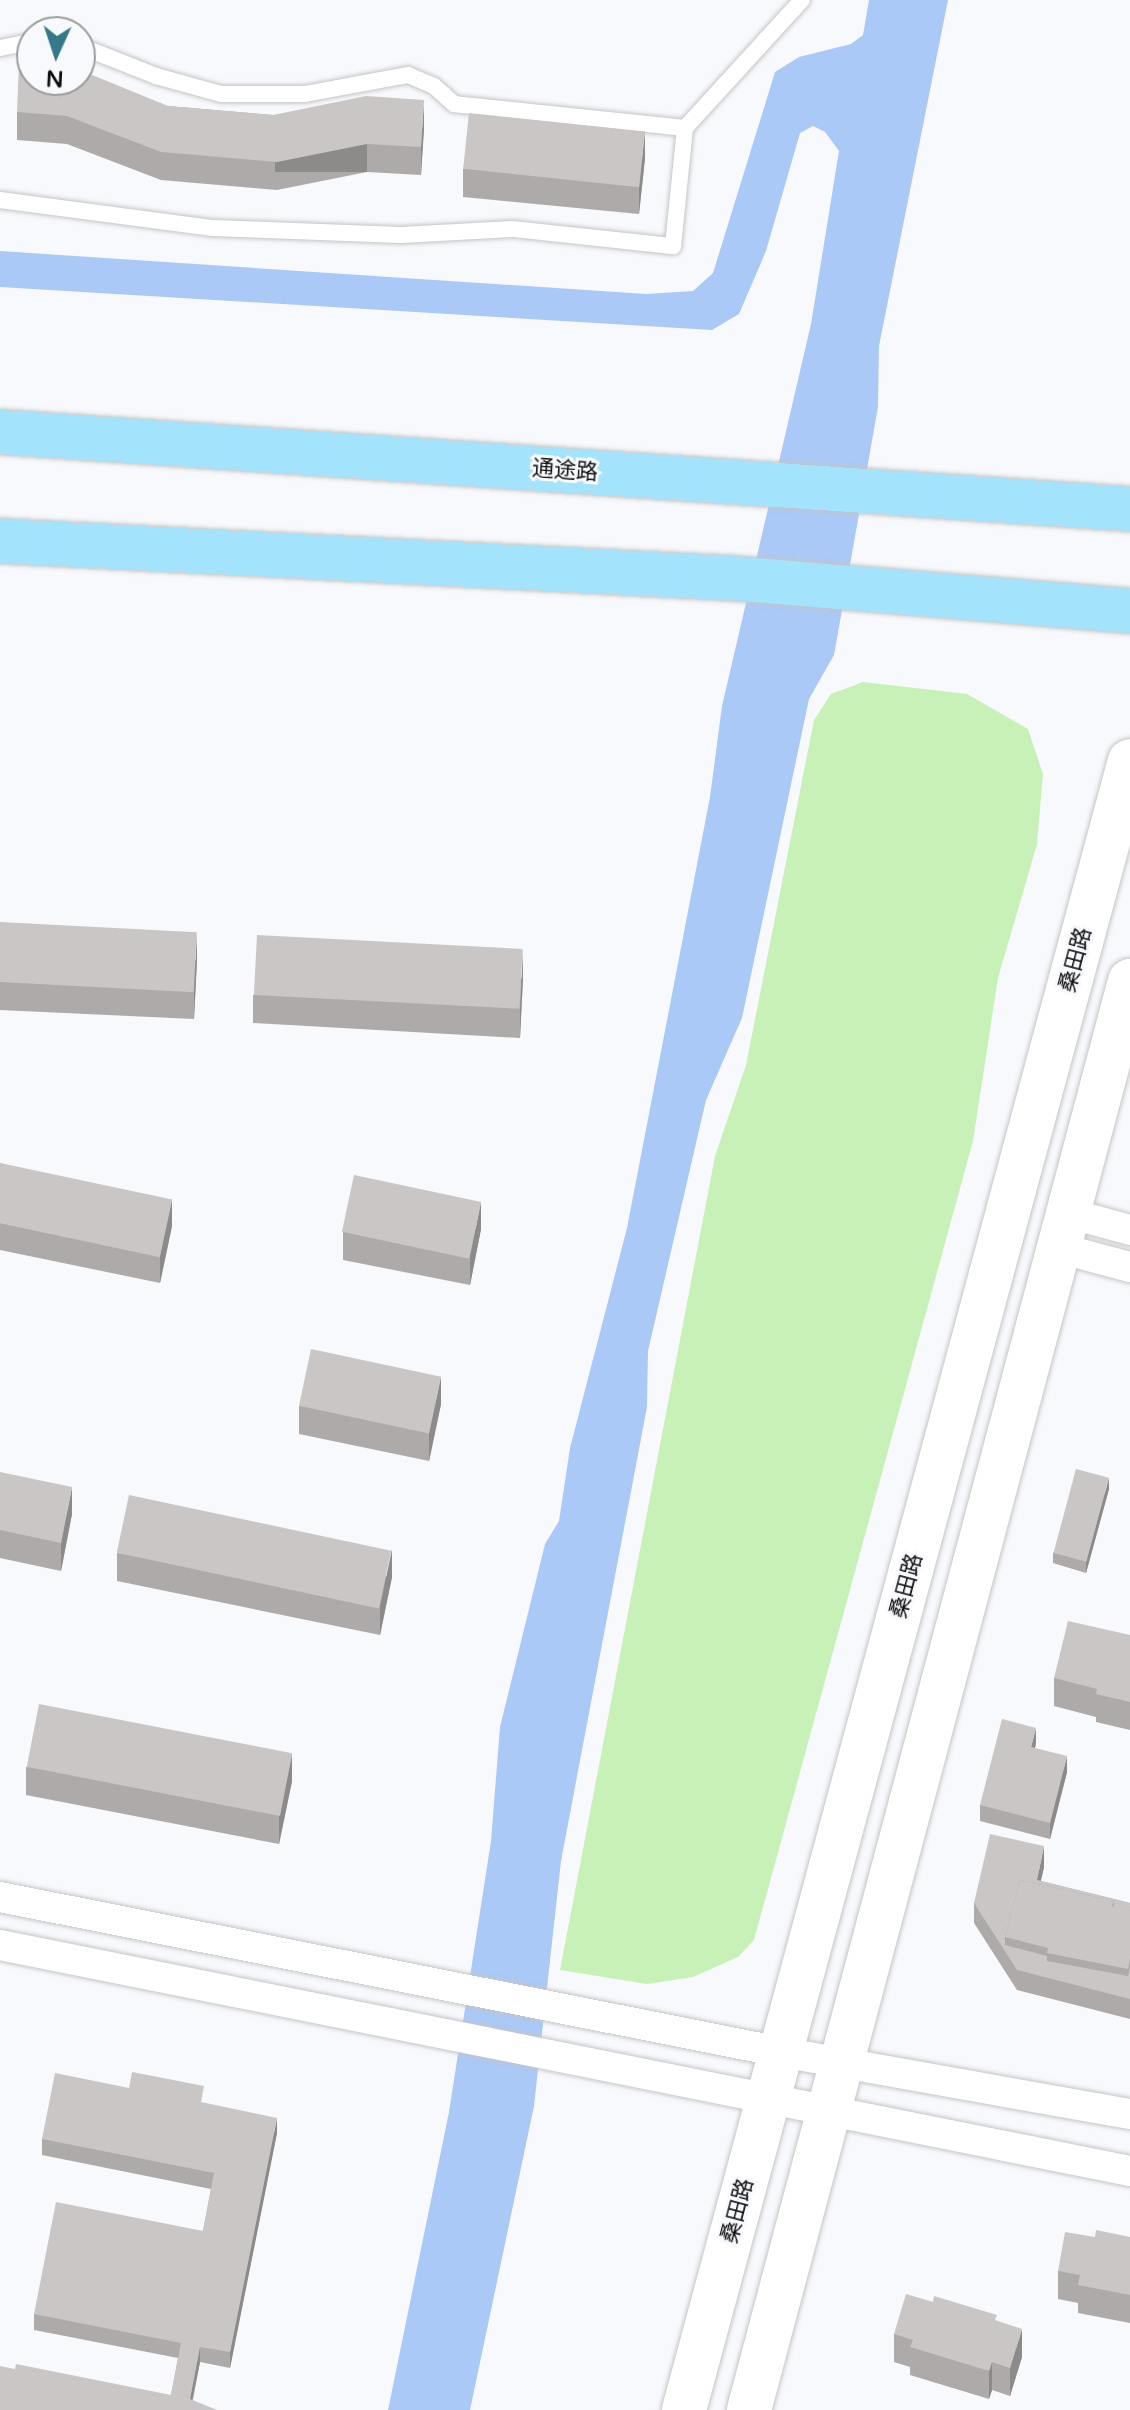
<!DOCTYPE html>
<html>
<head>
<meta charset="utf-8">
<style>
	body { margin:0 }
	#map { position:relative; width:1130px; height:2410px; overflow:hidden; background:#f8f9fc; font-family:"Varela Round","Noto Sans SC",sans-serif }
	div>[style] { position:absolute }
	.green>* { inset:0; background:#c8f1b8 }
	.water>* { inset:0; background:#abc9f6 }
	.roads { filter:drop-shadow(0 0 2px #c4c5c7) drop-shadow(0 0 2px #c4c5c7) }
	.lane>* { height:16px; margin:-8px; padding:0 8px; transform-origin:8px; border-radius:8px; background:#fff }
	.street>* { height:30px; margin:-15px; padding:0 15px; transform-origin:15px; border-radius:15px; background:#fff }
	.secondary>* { height:44px; margin:-22px; padding:0 22px; transform-origin:22px; border-radius:22px; background:#fff }
	.primary>* { height:44px; margin:-22px; padding:0 22px; transform-origin:22px; border-radius:22px; background:#a4e3fc }
	.wall>* { inset:0; background:#adaaa9 }
	.shaded-wall>* { inset:0; background:#8d8b8a; transform-origin:0 0 }
	.building>* { inset:0; background:#c9c6c5; transform-origin:0 0 }
	span { translate:-50% -50%; white-space:nowrap; text-align:center; line-height:1.15; -webkit-text-stroke:6px #f8f9fc; paint-order:stroke }
	.street-label { font-size:22px; color:#101011 }
	.north { position:absolute; left:16px; top:16px; width:80px; height:80px; box-sizing:border-box; background:#f8f9fc; border:2px solid #9b9c9e; border-radius:50%; rotate:183deg; font-size:22px; font-weight:700; line-height:32px; text-align:center; color:#101011 }
	.north::after { content:''; display:block; margin:auto; width:28px; height:36px; background:#347987; clip-path:polygon(50% 0,100% 100%,50% 72%,0 100%) }
</style>
</head>
<body>
<div id="map">
	<div class="green">
		<i style="clip-path:polygon(863px 682px,967px 694px,1028px 729px,1043px 774px,1037px 844px,998px 978px,973px 1141px,754px 1940px,738px 1957px,693px 1977px,647px 1984px,560px 1970px,715px 1156px,746px 1065px,814px 720px,831px 694px)"></i>
	</div>
	<div class="water">
		<i style="clip-path:polygon(869px 0,948px 0,879px 346px,878px 407px,834px 655px,809px 699px,742px 1018px,706px 1100px,648px 1351px,647px 1407px,561px 1861px,534px 2106px,470px 2410px,388px 2410px,449px 2112px,491px 1841px,500px 1727px,545px 1544px,559px 1521px,570px 1448px,627px 1228px,710px 797px,722px 706px,811px 324px,839px 151px,825px 132px,813px 126px,800px 133px,766px 251px,739px 314px,712px 330px,0 287px,0 251px,646px 294px,693px 291px,713px 273px,775px 72px,799px 57px,851px 44px,863px 35px)"></i>
	</div>
	<div class="roads">
		<div class="lane">
			<i style="left:80px;top:46px;width:82px;rotate:21.5deg"></i>
			<i style="left:156px;top:76px;width:67px;rotate:15.5deg"></i>
			<i style="left:221px;top:94px;width:84px"></i>
			<i style="left:305px;top:94px;width:105px;rotate:-10.5deg"></i>
			<i style="left:408px;top:75px;width:28px;rotate:23deg"></i>
			<i style="left:434px;top:86px;width:27px;rotate:42deg"></i>
			<i style="left:454px;top:104px;width:232px;rotate:5.9deg"></i>
			<i style="left:0;top:48px;width:33px;rotate:-11deg"></i>
			<i style="left:0;top:200px;width:215px;rotate:7.5deg"></i>
			<i style="left:213px;top:228px;width:188px;rotate:2.1deg"></i>
			<i style="left:401px;top:235px;width:112px;rotate:-3.1deg"></i>
			<i style="left:513px;top:229px;width:161px;rotate:6.1deg"></i>
			<i style="left:673px;top:246px;width:119px;rotate:-84.2deg"></i>
			<i style="left:685px;top:128px;width:173px;rotate:-47.6deg"></i>
		</div>
		<div class="street">
			<i style="left:1068px;top:1213px;width:64px;rotate:15.3deg"></i>
			<i style="left:1059px;top:1248px;width:73px;rotate:15deg"></i>
			<i style="left:0;top:1897px;width:796px;rotate:11.23deg"></i>
			<i style="left:781px;top:2052px;width:354px;rotate:10.1deg"></i>
			<i style="left:0;top:1945px;width:1152px;rotate:11.31deg"></i>
		</div>
		<div class="secondary">
			<i style="left:684px;top:2410px;width:1708px;rotate:-74.87deg"></i>
			<i style="left:749px;top:2410px;width:1479px;rotate:-75.07deg"></i>
		</div>
		<div class="primary">
			<i style="left:0;top:432px;width:1133px;rotate:3.9deg"></i>
			<i style="left:0;top:541px;width:730px;rotate:2.91deg"></i>
			<i style="left:729px;top:578px;width:402px;rotate:4.7deg"></i>
		</div>
	</div>
	<div class="wall">
		<i style="clip-path:polygon(168px 106px,424px 128px,421px 175px,367px 172px,277px 190px,161px 180px,67px 144px,17px 140px,17px 112px)"></i>
		<i style="clip-path:polygon(645px 158px,639px 214px,463px 197px,463px 169px)"></i>
		<i style="clip-path:polygon(0 922px,197px 960px,194px 1019px,0 1010px)"></i>
		<i style="clip-path:polygon(523px 978px,520px 1038px,253px 1023px,253px 995px)"></i>
		<i style="clip-path:polygon(0 1163px,172px 1226px,160px 1283px,0 1250px)"></i>
		<i style="clip-path:polygon(481px 1229px,470px 1285px,343px 1260px,343px 1232px)"></i>
		<i style="clip-path:polygon(441px 1404px,429px 1461px,299px 1434px,299px 1406px)"></i>
		<i style="clip-path:polygon(0 1472px,72px 1514px,61px 1571px,0 1558px)"></i>
		<i style="clip-path:polygon(1109px 1489px,1086px 1573px,1053px 1563px,1053px 1553px)"></i>
		<i style="clip-path:polygon(117px 1553px,392px 1577px,380px 1635px,117px 1581px)"></i>
		<i style="clip-path:polygon(1130px 1635px,1130px 1730px,1096px 1722px,1096px 1717px,1054px 1706px,1054px 1678px)"></i>
		<i style="clip-path:polygon(1036px 1743px,1035px 1748px,1067px 1772px,1050px 1839px,980px 1821px,980px 1805px)"></i>
		<i style="clip-path:polygon(26px 1767px,292px 1781px,279px 1844px,26px 1795px)"></i>
		<i style="clip-path:polygon(1044px 1867px,1041px 1881px,1130px 1903px,1130px 2019px,1017px 1990px,974px 1923px,974px 1903px)"></i>
		<i style="clip-path:polygon(204px 2103px,277px 2133px,230px 2368px,200px 2362px,193px 2400px,171px 2395px,178px 2358px,34px 2330px,34px 2314px,203px 2231px,211px 2189px,42px 2155px,42px 2139px)"></i>
		<i style="clip-path:polygon(1095px 2237px,1130px 2237px,1130px 2323px,1078px 2313px,1078px 2303px,1058px 2299px,1058px 2271px)"></i>
		<i style="clip-path:polygon(997px 2321px,1022px 2357px,1010px 2396px,992px 2390px,989px 2399px,910px 2375px,910px 2367px,894px 2362px,894px 2334px)"></i>
	</div>
	<div class="shaded-wall">
		<i style="clip-path:polygon(424px 100px,424px 128px,421px 175px,421px 147px)"></i>
		<i style="clip-path:polygon(645px 130px,645px 158px,639px 214px,639px 186px)"></i>
		<i style="left:367px;top:144px;width:28px;height:92px;rotate:90deg"></i>
		<i style="clip-path:polygon(197px 932px,197px 960px,194px 1019px,194px 991px)"></i>
		<i style="clip-path:polygon(523px 950px,523px 978px,520px 1038px,520px 1010px)"></i>
		<i style="clip-path:polygon(172px 1198px,172px 1226px,160px 1283px,160px 1255px)"></i>
		<i style="clip-path:polygon(481px 1201px,481px 1229px,470px 1285px,470px 1257px)"></i>
		<i style="clip-path:polygon(441px 1376px,441px 1404px,429px 1461px,429px 1433px)"></i>
		<i style="clip-path:polygon(1109px 1478px,1109px 1489px,1086px 1573px,1086px 1562px)"></i>
		<i style="clip-path:polygon(72px 1487px,72px 1514px,61px 1571px,61px 1543px)"></i>
		<i style="clip-path:polygon(392px 1549px,392px 1577px,380px 1635px,380px 1607px)"></i>
		<i style="clip-path:polygon(1036px 1728px,1036px 1743px,1031px 1763px,1031px 1747px)"></i>
		<i style="clip-path:polygon(292px 1753px,292px 1781px,279px 1844px,279px 1816px)"></i>
		<i style="clip-path:polygon(1067px 1756px,1067px 1772px,1050px 1839px,1050px 1823px)"></i>
		<i style="clip-path:polygon(1044px 1846px,1044px 1867px,1038px 1892px,1037px 1880px)"></i>
		<i style="clip-path:polygon(277px 2118px,277px 2133px,230px 2368px,230px 2352px)"></i>
		<i style="clip-path:polygon(1022px 2329px,1022px 2357px,1010px 2396px,1010px 2368px)"></i>
		<i style="clip-path:polygon(200px 2347px,200px 2362px,190px 2410px,190px 2399px)"></i>
		<i style="clip-path:polygon(992px 2362px,992px 2390px,989px 2399px,989px 2371px)"></i>
	</div>
	<div class="building">
		<i style="clip-path:polygon(19px 63px,32px 64px,32px 80px,80px 80px,80px 70px,168px 106px,273px 115px,366px 96px,424px 100px,421px 147px,367px 144px,277px 162px,161px 152px,67px 116px,17px 112px)"></i>
		<i style="left:469px;top:113px;width:177px;height:56px;rotate:6deg"></i>
		<i style="left:0;top:922px;width:197px;height:60px;rotate:3deg"></i>
		<i style="left:257px;top:935px;width:266px;height:60px;rotate:3deg"></i>
		<i style="left:0;top:1163px;width:176px;height:59px;rotate:12deg"></i>
		<i style="left:354px;top:1175px;width:130px;height:58px;rotate:12deg"></i>
		<i style="left:311px;top:1349px;width:133px;height:58px;rotate:12deg"></i>
		<i style="left:1076px;top:1469px;width:34px;height:87px;rotate:15deg"></i>
		<i style="clip-path:polygon(0 1472px,72px 1487px,61px 1543px,0 1530px)"></i>
		<i style="left:129px;top:1495px;width:268px;height:59px;rotate:12deg"></i>
		<i style="clip-path:polygon(1068px 1621px,1130px 1635px,1130px 1702px,1096px 1694px,1097px 1689px,1054px 1678px)"></i>
		<i style="left:39px;top:1704px;width:258px;height:64px;rotate:11deg"></i>
		<i style="clip-path:polygon(1002px 1719px,1036px 1728px,1031px 1747px,1067px 1756px,1050px 1823px,980px 1805px)"></i>
		<i style="clip-path:polygon(990px 1834px,1044px 1846px,1037px 1880px,1130px 1903px,1130px 1911px,1114px 1907px,1114px 1901px,1020px 1880px,1005px 1937px,1005px 1945px,1047px 1956px,1047px 1961px,1128px 1976px,1130px 1967px,1130px 1999px,1017px 1970px,974px 1903px)"></i>
		<i style="clip-path:polygon(1020px 1880px,1114px 1901px,1112px 1906px,1130px 1911px,1130px 1959px,1128px 1969px,1047px 1953px,1048px 1948px,1005px 1937px)"></i>
		<i style="clip-path:polygon(132px 2072px,204px 2086px,201px 2102px,277px 2118px,230px 2352px,200px 2347px,190px 2399px,217px 2410px,0 2410px,0 2366px,15px 2369px,16px 2364px,171px 2395px,181px 2343px,34px 2314px,56px 2202px,203px 2231px,214px 2173px,42px 2139px,55px 2073px,129px 2088px)"></i>
		<i style="clip-path:polygon(1096px 2230px,1130px 2237px,1130px 2295px,1078px 2285px,1080px 2275px,1058px 2271px,1065px 2232px,1095px 2237px)"></i>
		<i style="clip-path:polygon(906px 2294px,933px 2302px,934px 2296px,997px 2315px,995px 2320px,1022px 2329px,1010px 2368px,992px 2362px,989px 2371px,910px 2347px,913px 2340px,894px 2334px)"></i>
	</div>
	<div class="street-label">
		<span style="left:565px;top:471px;rotate:4deg">通途路</span>
		<span style="left:1076px;top:960px;rotate:-75deg">桑田路</span>
		<span style="left:907px;top:1586px;rotate:-75deg">桑田路</span>
		<span style="left:738px;top:2211px;rotate:-75deg">桑田路</span>
	</div>
	<div class="north">N</div>
</div>
</body>
</html>
